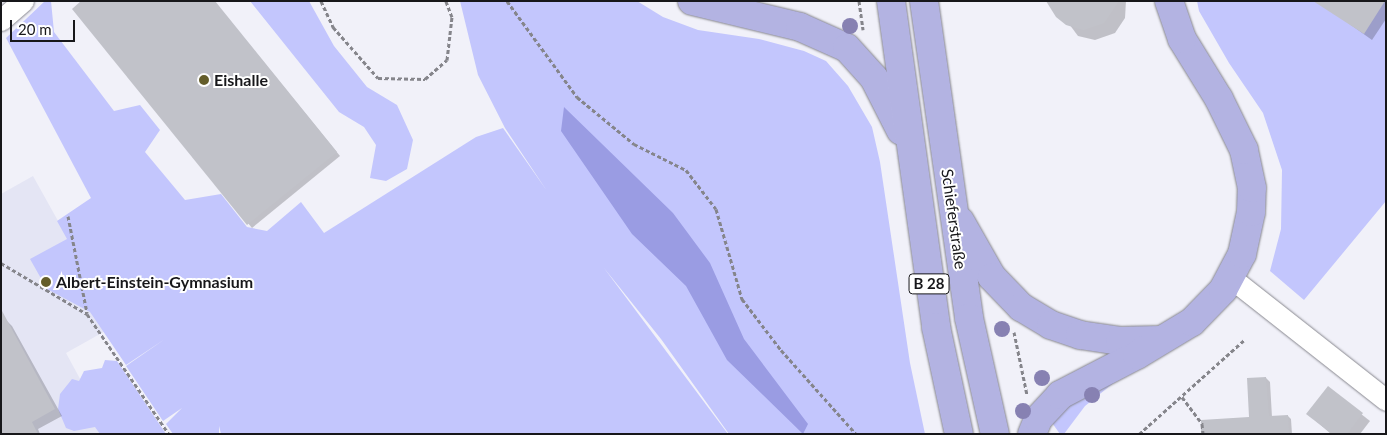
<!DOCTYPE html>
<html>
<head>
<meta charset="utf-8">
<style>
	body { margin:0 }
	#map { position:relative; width:1387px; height:435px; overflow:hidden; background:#f1f1f9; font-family:Lato,sans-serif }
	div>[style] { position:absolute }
	.built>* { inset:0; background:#e4e5f4 }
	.green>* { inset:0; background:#c3c6fd }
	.water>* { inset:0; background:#9a9ce3 }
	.shadow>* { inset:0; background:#0003 }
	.building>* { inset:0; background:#c1c2c9 }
	.path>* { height:3px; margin-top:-1.5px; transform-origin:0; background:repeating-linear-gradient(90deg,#85858b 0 4px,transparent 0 6.5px) }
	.roads { filter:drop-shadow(0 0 1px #88888f) drop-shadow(0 0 1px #88888f) }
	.minor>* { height:21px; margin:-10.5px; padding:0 10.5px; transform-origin:10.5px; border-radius:10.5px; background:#fff }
	.primary>* { height:28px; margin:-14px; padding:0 14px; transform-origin:14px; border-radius:14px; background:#b3b3e2 }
	.trees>* { width:16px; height:16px; margin:-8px; border-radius:50%; background:#8781b2 }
	.dots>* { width:14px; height:14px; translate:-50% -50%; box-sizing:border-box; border:2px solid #fff; border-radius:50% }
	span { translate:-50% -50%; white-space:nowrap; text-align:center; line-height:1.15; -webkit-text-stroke:4px #fff; paint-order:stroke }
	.shield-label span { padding:1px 4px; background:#fff; border:1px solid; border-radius:4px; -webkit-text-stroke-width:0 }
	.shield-label { font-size:15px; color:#17171a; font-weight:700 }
	.poi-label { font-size:16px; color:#17171a; font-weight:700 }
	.left { translate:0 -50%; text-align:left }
	.street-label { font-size:16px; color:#17171a }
	.frame { position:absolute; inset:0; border:2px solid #17171a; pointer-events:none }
	.scale { position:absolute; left:10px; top:20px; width:65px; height:22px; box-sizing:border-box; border:2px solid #17171a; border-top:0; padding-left:6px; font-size:15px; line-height:18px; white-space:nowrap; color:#17171a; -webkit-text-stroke:4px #fff; paint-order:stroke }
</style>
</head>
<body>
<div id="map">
	<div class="built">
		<i style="clip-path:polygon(33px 176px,116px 325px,66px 353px,110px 434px,1px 434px,1px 194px)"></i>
	</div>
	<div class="green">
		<i style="clip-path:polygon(45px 1px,51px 1px,54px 32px,114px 111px,140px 105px,160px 130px,145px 152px,185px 200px,221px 194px,247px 227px,267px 231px,301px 202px,324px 233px,476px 137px,503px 128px,547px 191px,505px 128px,478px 75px,460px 1px,637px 1px,663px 17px,698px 30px,759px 39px,804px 51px,826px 61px,848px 86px,872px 127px,880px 162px,910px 363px,925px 434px,729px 434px,661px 339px,604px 268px,728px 434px,221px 434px,219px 426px,219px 434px,173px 434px,166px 424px,182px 408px,163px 421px,126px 366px,165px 339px,126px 365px,90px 312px,47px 289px,30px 259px,67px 239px,57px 221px,91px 198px,6px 38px)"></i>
		<i style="clip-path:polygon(250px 1px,309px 1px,334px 46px,367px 87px,397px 105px,413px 140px,407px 169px,386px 181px,370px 178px,376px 145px,364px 127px,339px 112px)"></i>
		<i style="clip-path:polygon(1197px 1px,1386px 1px,1386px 201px,1304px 300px,1270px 271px,1281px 229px,1282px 170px,1263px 113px,1229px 63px,1199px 11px)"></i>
		<i style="clip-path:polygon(105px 360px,117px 361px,166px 434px,100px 434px,95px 427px,74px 431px,66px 428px,58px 409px,60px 394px,72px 379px,79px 381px,84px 371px,102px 368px)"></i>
		<i style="clip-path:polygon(1116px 381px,1085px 406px,1064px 434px,1060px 434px,1050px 420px,1065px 407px)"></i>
	</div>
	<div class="water">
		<i style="clip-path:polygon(564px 107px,673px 213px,710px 263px,744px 339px,808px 424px,803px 434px,727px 360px,686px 286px,632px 234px,561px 131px)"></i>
	</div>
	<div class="shadow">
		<i style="clip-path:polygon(214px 1px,340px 156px,252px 228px,73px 9px)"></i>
		<i style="clip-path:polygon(1052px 1px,1126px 1px,1125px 18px,1115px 33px,1095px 40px,1078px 36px)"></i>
		<i style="clip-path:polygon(1336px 1px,1386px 1px,1386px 19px,1372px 40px,1330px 10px)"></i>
		<i style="clip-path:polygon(5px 319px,12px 326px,62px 416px,38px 429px,40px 434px,1px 434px)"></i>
		<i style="clip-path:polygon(1266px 378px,1270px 382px,1272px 417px,1288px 416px,1291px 419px,1292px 434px,1214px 434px,1251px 418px)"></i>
		<i style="clip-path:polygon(1328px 388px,1370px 421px,1360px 434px,1331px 434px,1308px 414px)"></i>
	</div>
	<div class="building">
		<i style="clip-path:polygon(81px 1px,215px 1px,337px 152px,247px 225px,72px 9px)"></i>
		<i style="clip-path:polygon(1046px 1px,1119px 1px,1104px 23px,1083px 30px,1066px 25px,1056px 17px)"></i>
		<i style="clip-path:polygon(1313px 1px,1385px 1px,1364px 34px)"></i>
		<i style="clip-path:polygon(1px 309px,55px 409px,32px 422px,38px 434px,1px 434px)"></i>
		<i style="clip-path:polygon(1266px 377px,1269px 416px,1288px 415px,1289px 434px,1201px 434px,1201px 420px,1249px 417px,1247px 378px)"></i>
		<i style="clip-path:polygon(1328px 386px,1363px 413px,1347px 434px,1332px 434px,1306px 414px)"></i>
	</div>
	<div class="path">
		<i style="left:321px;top:1px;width:29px;rotate:65deg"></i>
		<i style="left:333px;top:27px;width:68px;rotate:48.6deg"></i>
		<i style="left:378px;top:78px;width:47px;rotate:1.2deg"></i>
		<i style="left:425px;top:79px;width:29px;rotate:-41deg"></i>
		<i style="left:447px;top:60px;width:43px;rotate:-83.4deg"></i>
		<i style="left:452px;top:17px;width:17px;rotate:-111deg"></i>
		<i style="left:507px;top:1px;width:119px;rotate:53.9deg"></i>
		<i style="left:577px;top:97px;width:74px;rotate:39.5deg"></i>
		<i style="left:634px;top:144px;width:58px;rotate:26.6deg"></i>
		<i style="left:686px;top:170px;width:49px;rotate:52.4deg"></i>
		<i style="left:716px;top:209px;width:94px;rotate:73.9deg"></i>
		<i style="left:742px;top:299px;width:64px;rotate:52.6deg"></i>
		<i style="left:781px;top:350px;width:113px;rotate:48.2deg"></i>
		<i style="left:859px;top:1px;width:29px;rotate:82deg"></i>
		<i style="left:68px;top:216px;width:99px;rotate:78.9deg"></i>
		<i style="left:1px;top:263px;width:100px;rotate:30.7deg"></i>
		<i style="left:87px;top:314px;width:145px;rotate:55.7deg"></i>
		<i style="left:1014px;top:332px;width:64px;rotate:78.3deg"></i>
		<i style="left:1182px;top:397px;width:34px;rotate:53deg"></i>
		<i style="left:1202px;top:424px;width:10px;rotate:84deg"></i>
		<i style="left:1139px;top:434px;width:141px;rotate:-41.8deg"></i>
	</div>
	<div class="roads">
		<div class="minor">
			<i style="left:1px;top:20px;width:29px;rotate:-41deg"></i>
			<i style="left:1231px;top:278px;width:197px;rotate:38.2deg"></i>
		</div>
		<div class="primary">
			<i style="left:692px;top:1px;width:111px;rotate:13.5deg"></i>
			<i style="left:800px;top:27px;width:51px;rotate:24.1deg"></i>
			<i style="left:847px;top:48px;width:40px;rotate:48deg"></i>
			<i style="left:874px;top:78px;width:59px;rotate:63deg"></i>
			<i style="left:891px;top:1px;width:329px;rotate:82.1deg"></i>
			<i style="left:936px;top:327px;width:109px;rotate:77.9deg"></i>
			<i style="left:924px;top:1px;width:320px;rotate:81.9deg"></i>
			<i style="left:969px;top:318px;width:119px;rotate:77.4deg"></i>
			<i style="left:960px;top:221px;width:64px;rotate:60.3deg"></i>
			<i style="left:992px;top:277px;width:42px;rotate:46deg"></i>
			<i style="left:1021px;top:307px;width:35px;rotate:31deg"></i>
			<i style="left:1051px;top:325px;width:31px;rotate:19deg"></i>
			<i style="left:1080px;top:335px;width:40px;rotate:8.5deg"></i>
			<i style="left:1120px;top:341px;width:40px;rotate:-1.4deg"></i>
			<i style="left:1032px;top:434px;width:16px;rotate:-68deg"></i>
			<i style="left:1038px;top:419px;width:33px;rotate:-47deg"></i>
			<i style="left:1060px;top:395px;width:87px;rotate:-27.5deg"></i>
			<i style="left:1137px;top:355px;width:64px;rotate:-31deg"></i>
			<i style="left:1192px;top:322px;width:45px;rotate:-45.9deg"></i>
			<i style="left:1223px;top:290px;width:41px;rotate:-62.2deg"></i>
			<i style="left:1242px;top:254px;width:43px;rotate:-77.9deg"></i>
			<i style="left:1251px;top:212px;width:24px;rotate:-88deg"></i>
			<i style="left:1252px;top:188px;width:39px;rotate:-102deg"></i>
			<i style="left:1244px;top:150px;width:57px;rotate:-116.1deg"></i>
			<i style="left:1219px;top:99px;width:70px;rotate:-121.7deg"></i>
			<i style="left:1182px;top:39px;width:40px;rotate:-108.9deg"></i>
		</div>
	</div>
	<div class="trees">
		<i style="left:850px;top:26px"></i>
		<i style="left:1002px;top:329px"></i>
		<i style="left:1042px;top:378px"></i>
		<i style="left:1092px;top:395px"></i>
		<i style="left:1023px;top:411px"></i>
	</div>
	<div class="dots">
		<i style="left:204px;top:80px;background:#645d2a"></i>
		<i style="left:46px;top:282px;background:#645d2a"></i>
	</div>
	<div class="shield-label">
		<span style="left:929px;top:284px">B 28</span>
	</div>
	<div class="poi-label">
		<span class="left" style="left:214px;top:80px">Eishalle</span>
		<span class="left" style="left:56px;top:282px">Albert-Einstein-Gymnasium</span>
	</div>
	<div class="street-label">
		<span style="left:954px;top:219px;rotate:82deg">Schieferstraße</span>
	</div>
	<div class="frame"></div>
	<div class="scale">20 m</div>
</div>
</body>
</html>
